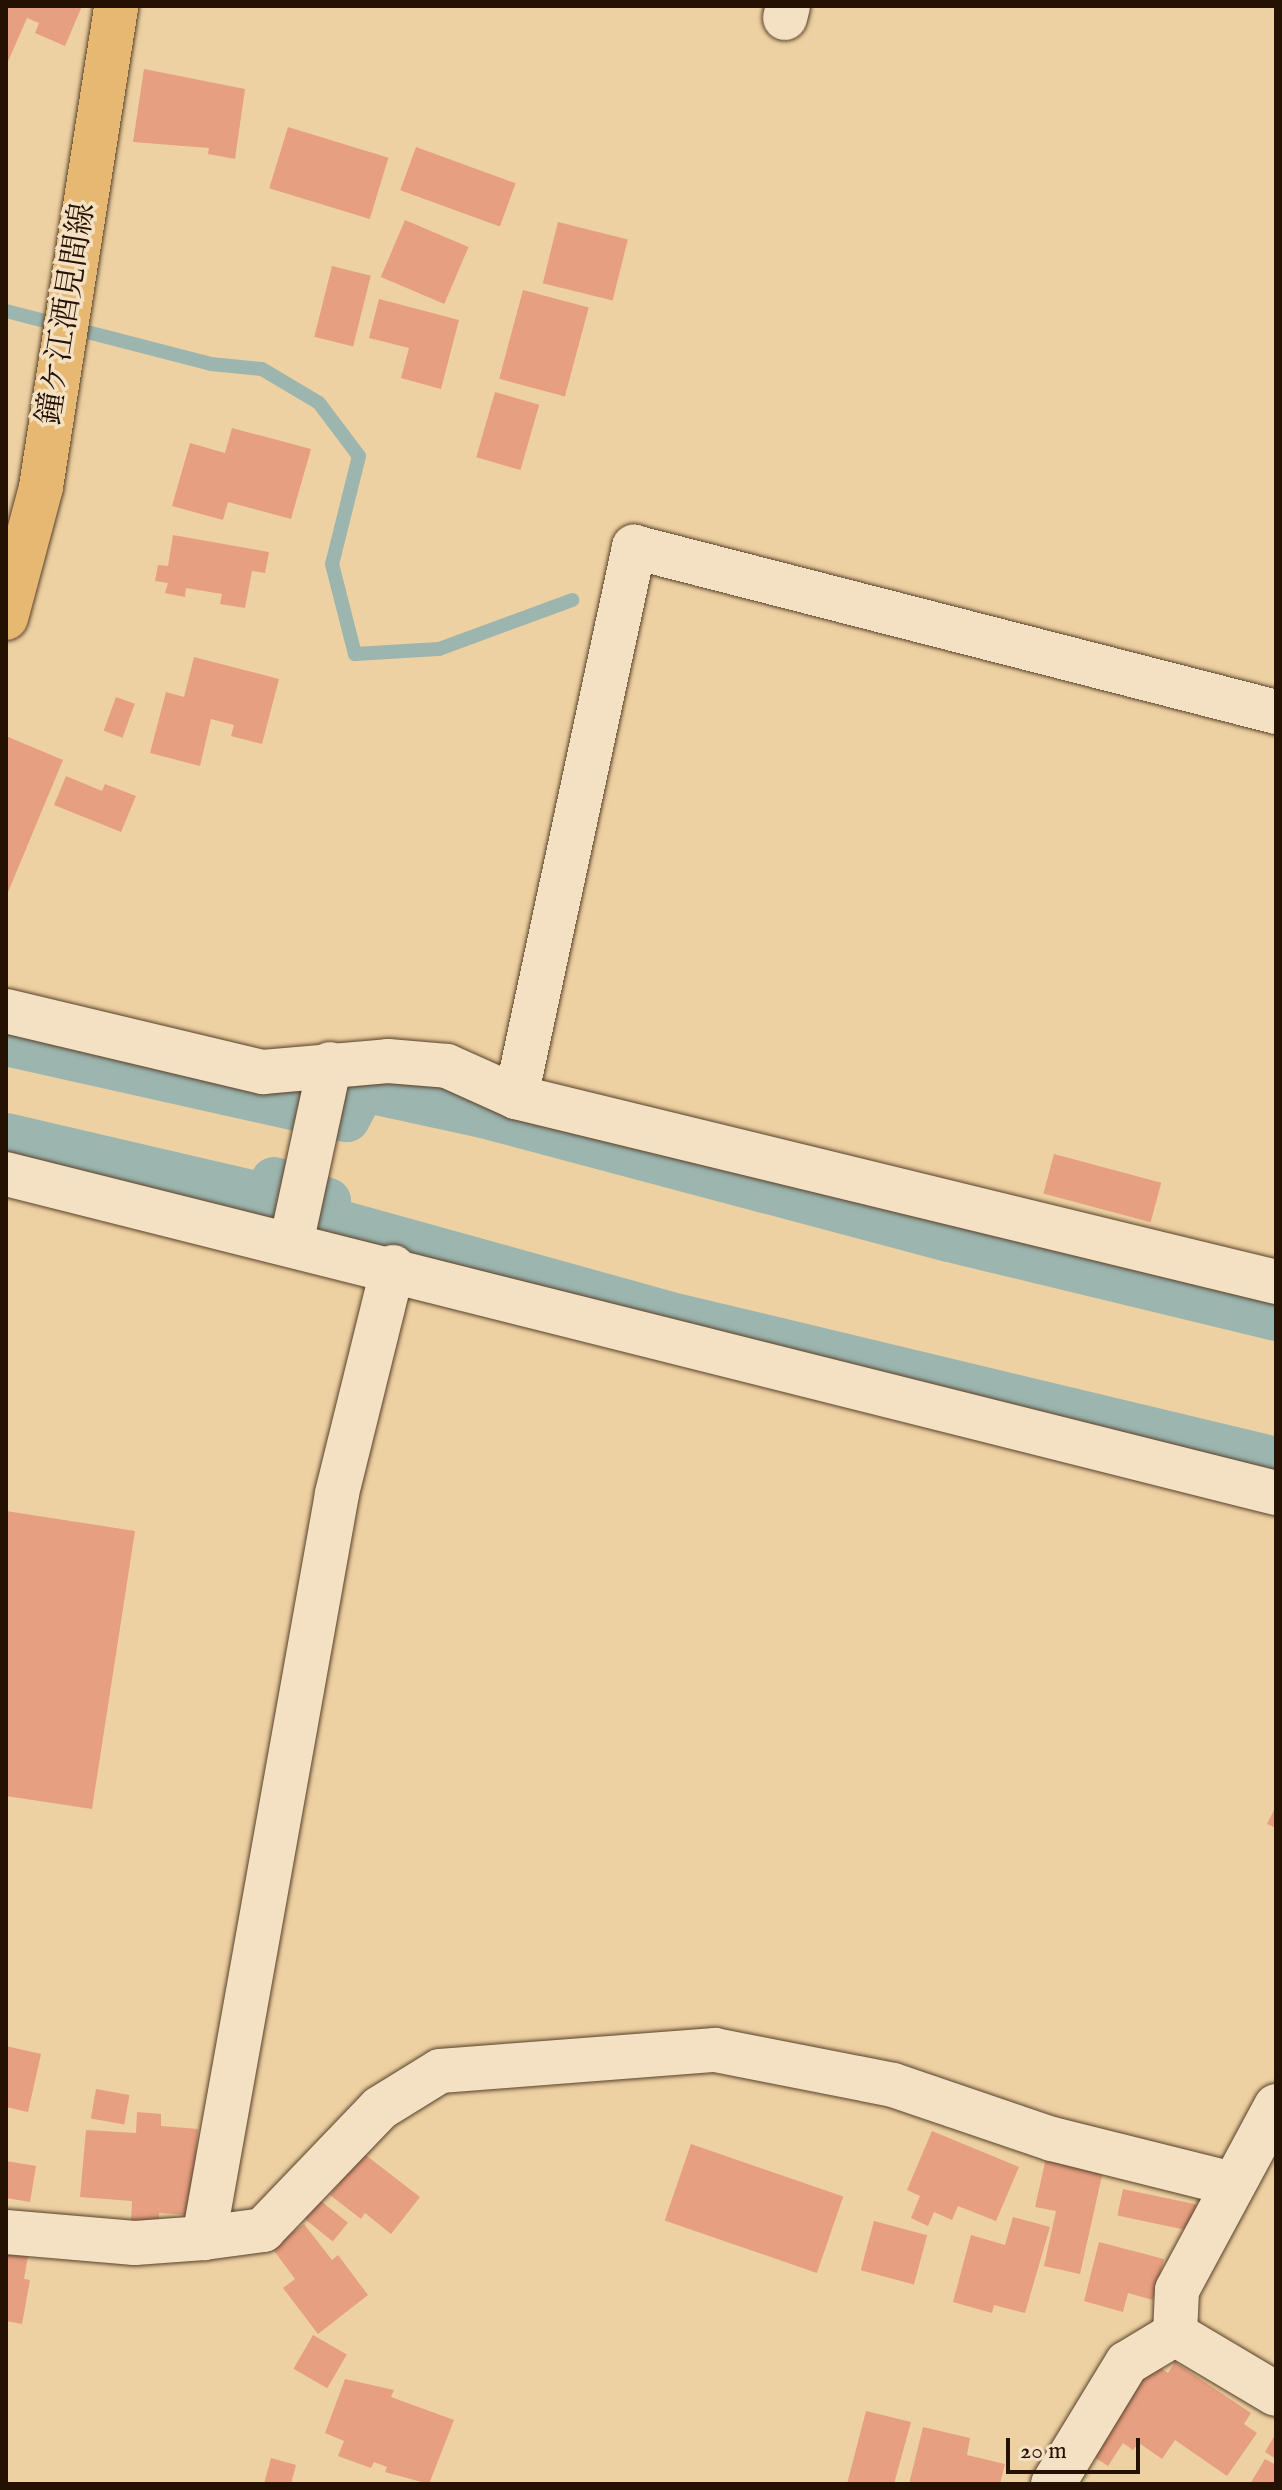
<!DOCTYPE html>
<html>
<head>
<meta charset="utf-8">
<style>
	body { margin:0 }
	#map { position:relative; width:1282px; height:2490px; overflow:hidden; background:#eed1a2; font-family:"IM FELL English","Noto Serif JP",serif }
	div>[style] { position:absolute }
	.stream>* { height:14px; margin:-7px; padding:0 7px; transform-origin:7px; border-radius:7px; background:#9cb5af }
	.canal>* { height:46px; margin:-23px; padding:0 23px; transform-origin:23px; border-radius:23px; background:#9cb5af }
	.building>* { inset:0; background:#e69f81; transform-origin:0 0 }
	.roads { filter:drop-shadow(0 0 2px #57412a) drop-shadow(0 0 2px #57412a) }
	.minor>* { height:44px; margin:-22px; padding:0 22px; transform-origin:22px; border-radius:22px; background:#f4e1c3 }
	.major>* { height:44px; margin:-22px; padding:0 22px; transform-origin:22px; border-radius:22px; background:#e7b871 }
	span { translate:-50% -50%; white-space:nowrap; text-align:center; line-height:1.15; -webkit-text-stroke:7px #f4e1c3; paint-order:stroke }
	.street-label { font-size:32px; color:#251102 }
	.frame { position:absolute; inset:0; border:8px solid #251102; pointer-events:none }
	.scale { position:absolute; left:1006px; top:2438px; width:134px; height:36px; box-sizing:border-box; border:4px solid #251102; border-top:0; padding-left:10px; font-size:24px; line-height:28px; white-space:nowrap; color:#251102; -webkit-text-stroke:6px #f4e1c3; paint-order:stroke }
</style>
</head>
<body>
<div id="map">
	<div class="stream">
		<i style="left:6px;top:311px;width:212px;rotate:14.5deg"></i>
		<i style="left:211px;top:364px;width:51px;rotate:5.6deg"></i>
		<i style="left:262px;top:369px;width:66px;rotate:30.8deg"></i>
		<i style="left:319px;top:403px;width:66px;rotate:53deg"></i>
		<i style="left:359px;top:456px;width:111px;rotate:104deg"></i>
		<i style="left:332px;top:564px;width:93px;rotate:75.7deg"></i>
		<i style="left:355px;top:654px;width:84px;rotate:-3.4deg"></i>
		<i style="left:439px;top:649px;width:142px;rotate:-20.2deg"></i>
	</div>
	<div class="canal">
		<i style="left:6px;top:1043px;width:349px;rotate:12.6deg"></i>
		<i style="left:347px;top:1119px;width:34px;rotate:-62deg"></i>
		<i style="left:363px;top:1089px;width:119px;rotate:12.2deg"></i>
		<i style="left:479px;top:1114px;width:486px;rotate:14.9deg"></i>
		<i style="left:949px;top:1239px;width:336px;rotate:13.6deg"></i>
		<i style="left:6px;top:1136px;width:264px;rotate:13.1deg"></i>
		<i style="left:263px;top:1196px;width:19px;rotate:-55deg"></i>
		<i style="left:274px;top:1180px;width:58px;rotate:21.3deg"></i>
		<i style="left:328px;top:1201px;width:19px;rotate:87deg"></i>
		<i style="left:329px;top:1220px;width:351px;rotate:15.5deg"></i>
		<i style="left:667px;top:1314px;width:626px;rotate:13.48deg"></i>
	</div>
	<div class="building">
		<i style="clip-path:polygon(6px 6px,82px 6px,65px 46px,35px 33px,39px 23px,27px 18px,6px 66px)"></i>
		<i style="clip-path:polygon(144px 69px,245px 89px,235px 159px,208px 154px,209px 148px,133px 142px)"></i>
		<i style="left:288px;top:127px;width:105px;height:64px;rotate:17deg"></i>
		<i style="left:416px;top:147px;width:106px;height:46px;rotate:20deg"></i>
		<i style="left:405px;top:220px;width:69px;height:62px;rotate:23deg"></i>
		<i style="left:558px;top:222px;width:72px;height:63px;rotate:14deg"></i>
		<i style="left:332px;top:266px;width:40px;height:73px;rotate:14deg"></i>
		<i style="left:523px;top:290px;width:68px;height:92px;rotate:15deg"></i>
		<i style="clip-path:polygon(379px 299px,459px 320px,441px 389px,401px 378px,409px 348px,369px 338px)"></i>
		<i style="left:495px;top:392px;width:46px;height:68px;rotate:16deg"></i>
		<i style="clip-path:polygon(232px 428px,311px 449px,291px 519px,228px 502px,223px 520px,172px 506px,190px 443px,225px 453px)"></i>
		<i style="clip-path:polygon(173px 535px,269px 552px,265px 573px,252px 571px,245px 608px,220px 604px,222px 594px,186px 588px,185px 597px,165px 593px,168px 583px,155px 581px,158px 565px,168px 566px)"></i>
		<i style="clip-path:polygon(194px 657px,279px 679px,262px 744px,231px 736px,234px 725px,211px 719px,200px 766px,150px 753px,166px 692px,184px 697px)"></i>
		<i style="left:116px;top:697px;width:20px;height:36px;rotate:20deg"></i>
		<i style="clip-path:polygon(6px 736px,63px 760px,6px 897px)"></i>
		<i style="clip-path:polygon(66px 776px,102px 791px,105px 784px,136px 796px,121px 832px,54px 805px)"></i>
		<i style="left:1054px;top:1154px;width:111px;height:41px;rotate:15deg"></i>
		<i style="clip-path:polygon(6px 1511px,135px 1531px,92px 1809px,6px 1796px)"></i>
		<i style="clip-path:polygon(1276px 1806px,1276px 1828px,1267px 1824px)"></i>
		<i style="clip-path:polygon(6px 2046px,41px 2054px,28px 2112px,6px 2107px)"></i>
		<i style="left:96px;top:2089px;width:34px;height:30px;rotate:10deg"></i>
		<i style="clip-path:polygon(137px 2112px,161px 2114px,161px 2126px,198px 2129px,191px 2215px,159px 2213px,159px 2224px,131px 2222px,132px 2201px,80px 2197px,86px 2130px,136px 2133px)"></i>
		<i style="clip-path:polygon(932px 2131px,1019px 2167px,996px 2221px,958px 2206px,952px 2220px,934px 2212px,928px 2226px,911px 2218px,920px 2196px,907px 2190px)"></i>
		<i style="left:691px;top:2144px;width:161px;height:81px;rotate:19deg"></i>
		<i style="clip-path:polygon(363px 2153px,420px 2197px,391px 2234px,365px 2213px,361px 2219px,330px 2195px)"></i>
		<i style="clip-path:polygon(1046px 2158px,1103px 2171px,1080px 2274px,1044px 2266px,1056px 2211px,1035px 2207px)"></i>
		<i style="clip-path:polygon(6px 2161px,36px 2166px,30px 2202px,6px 2198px)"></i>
		<i style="left:1123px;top:2189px;width:75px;height:27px;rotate:12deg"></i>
		<i style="left:316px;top:2197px;width:41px;height:24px;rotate:39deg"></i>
		<i style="clip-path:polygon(1013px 2217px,1050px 2227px,1025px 2313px,994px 2305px,992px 2313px,953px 2302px,971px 2235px,1005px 2245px)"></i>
		<i style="left:874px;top:2221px;width:55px;height:51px;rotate:15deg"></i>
		<i style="clip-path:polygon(304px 2224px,332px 2260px,338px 2255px,368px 2295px,318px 2334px,283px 2288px,295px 2279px,272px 2248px)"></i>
		<i style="clip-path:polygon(1099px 2242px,1164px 2259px,1153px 2300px,1128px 2293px,1123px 2312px,1084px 2301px)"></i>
		<i style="clip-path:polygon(6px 2252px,28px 2256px,24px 2279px,30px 2280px,22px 2324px,6px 2321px)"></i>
		<i style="left:313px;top:2335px;width:39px;height:39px;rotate:30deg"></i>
		<i style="clip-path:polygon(1149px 2360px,1168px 2373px,1175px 2362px,1251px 2413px,1244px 2424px,1257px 2433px,1227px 2476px,1175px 2440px,1162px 2459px,1139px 2443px,1133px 2450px,1123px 2443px,1108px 2466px,1086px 2452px)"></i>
		<i style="clip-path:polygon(345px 2379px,394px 2390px,391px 2397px,454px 2420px,429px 2484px,385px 2472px,387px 2467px,374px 2462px,371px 2468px,338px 2456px,344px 2441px,325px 2433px)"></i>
		<i style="clip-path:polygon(866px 2411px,911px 2422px,894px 2484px,847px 2484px)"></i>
		<i style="clip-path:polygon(923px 2427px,970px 2438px,967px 2455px,1005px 2464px,1000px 2484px,909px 2484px)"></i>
		<i style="clip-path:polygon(1276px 2433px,1276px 2459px,1265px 2452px)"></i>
		<i style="clip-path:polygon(271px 2458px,296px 2465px,291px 2484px,264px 2484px)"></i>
		<i style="clip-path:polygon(1265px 2459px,1276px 2465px,1276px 2484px,1250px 2484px)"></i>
	</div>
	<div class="roads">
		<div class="minor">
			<i style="left:785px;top:18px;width:12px;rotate:-76deg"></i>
			<i style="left:6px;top:1011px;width:264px;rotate:13.4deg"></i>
			<i style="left:263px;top:1072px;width:125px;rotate:-5deg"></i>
			<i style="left:388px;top:1061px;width:59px;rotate:4.8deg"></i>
			<i style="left:447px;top:1066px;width:76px;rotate:24.2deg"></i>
			<i style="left:516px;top:1097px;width:782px;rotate:13.68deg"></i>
			<i style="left:516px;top:1097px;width:563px;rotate:-77.89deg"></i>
			<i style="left:634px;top:547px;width:663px;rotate:14.41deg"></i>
			<i style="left:6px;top:1174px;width:1309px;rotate:14.1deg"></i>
			<i style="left:291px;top:1244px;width:184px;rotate:-77.8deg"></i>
			<i style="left:393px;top:1267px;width:234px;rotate:103.9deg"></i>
			<i style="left:337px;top:1494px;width:756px;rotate:100.14deg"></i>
			<i style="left:204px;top:2238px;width:60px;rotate:-7.7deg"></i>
			<i style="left:263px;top:2230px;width:169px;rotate:-46.2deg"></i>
			<i style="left:380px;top:2108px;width:70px;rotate:-31.7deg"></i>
			<i style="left:440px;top:2071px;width:276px;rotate:-4.4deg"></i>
			<i style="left:715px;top:2050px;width:181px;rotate:11.1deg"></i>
			<i style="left:893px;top:2085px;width:168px;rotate:18.8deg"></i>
			<i style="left:1052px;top:2139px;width:186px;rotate:14deg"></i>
			<i style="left:6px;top:2232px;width:129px;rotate:4.9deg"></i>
			<i style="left:135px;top:2243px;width:69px;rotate:-4.1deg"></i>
			<i style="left:1175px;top:2334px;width:44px;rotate:-87.4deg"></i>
			<i style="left:1177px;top:2290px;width:209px;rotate:-61.7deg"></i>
			<i style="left:1175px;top:2334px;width:117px;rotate:30.7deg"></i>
			<i style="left:1053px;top:2484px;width:142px;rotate:-58.6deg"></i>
			<i style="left:1127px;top:2363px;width:56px;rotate:-31.1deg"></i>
		</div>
		<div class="major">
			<i style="left:6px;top:618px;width:136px;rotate:-75deg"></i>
			<i style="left:41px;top:487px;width:487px;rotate:-81.1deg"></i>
		</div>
	</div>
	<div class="street-label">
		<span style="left:68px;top:314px;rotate:-81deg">鐘ケ江酒見間線</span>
	</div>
	<div class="frame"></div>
	<div class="scale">20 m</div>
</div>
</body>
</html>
